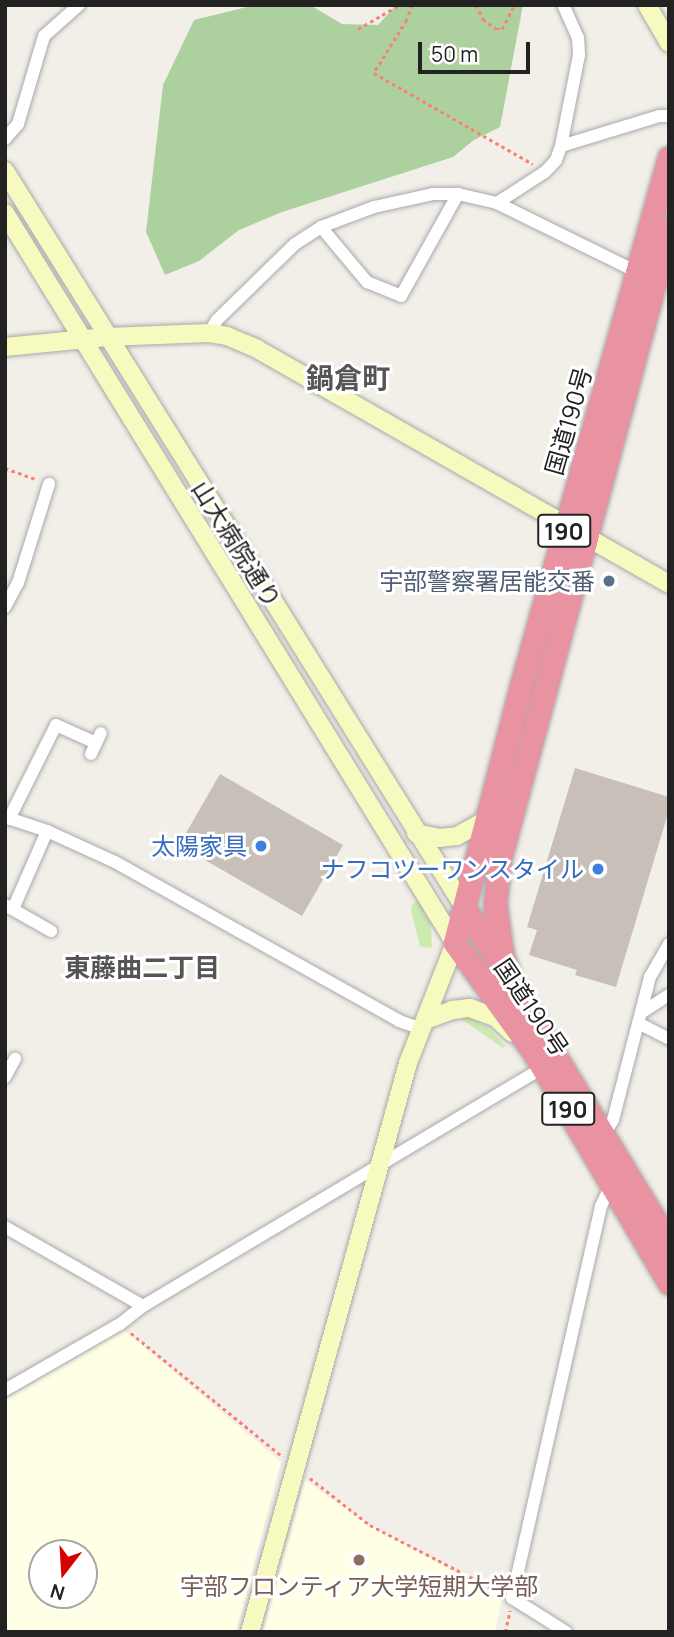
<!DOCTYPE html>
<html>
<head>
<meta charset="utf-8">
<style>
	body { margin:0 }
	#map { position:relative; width:674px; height:1637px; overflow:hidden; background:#f2efe9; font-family:Manrope,"Noto Sans JP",sans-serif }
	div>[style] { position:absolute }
	.education>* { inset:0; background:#ffffe5 }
	.grass>* { inset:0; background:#cdebb0 }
	.forest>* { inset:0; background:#add19e }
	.building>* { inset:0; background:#c7bfb8; transform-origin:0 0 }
	.path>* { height:2.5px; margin-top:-1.25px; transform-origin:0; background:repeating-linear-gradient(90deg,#fa8072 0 3.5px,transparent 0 7px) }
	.roads { filter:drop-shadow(0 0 2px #a9a9a9) drop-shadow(0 0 2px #a9a9a9) }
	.street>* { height:12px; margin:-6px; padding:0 6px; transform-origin:6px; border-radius:6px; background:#fff }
	.secondary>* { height:18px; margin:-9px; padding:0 9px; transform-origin:9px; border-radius:9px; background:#f7fabf }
	.highway>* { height:23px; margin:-11.5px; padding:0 11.5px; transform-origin:11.5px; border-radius:11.5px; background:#e892a2 }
	.dots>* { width:19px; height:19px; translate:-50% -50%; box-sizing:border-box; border:4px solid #fff; border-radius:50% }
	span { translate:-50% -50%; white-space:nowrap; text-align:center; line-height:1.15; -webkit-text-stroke:6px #fff; paint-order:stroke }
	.shield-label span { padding:2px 5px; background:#fff; border:2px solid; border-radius:5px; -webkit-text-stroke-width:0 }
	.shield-label { font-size:23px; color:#222; font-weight:700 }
	.street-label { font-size:24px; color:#222 }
	.service-label { font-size:24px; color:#4e5e75 }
	.right { translate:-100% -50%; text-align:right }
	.shop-label { font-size:24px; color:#366cbe }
	.education-label { font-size:24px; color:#785e54 }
	.neighbourhood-label { font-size:26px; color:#555; font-weight:700 }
	.quarter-label { font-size:28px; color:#555; font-weight:700 }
	.frame { position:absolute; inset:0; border:7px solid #222; pointer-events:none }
	.north { position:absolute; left:28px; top:1539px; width:70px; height:70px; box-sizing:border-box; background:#fff; border:2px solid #a7a7a7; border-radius:50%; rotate:197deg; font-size:19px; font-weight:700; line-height:28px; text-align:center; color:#222 }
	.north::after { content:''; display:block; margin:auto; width:24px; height:32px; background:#d40000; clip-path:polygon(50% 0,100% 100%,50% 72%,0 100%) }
	.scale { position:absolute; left:418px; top:42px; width:112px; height:32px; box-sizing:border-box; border:4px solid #222; border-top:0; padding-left:9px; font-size:21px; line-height:24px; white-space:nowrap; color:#222; -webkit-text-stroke:5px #fff; paint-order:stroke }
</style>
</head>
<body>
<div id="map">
	<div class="education">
		<i style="clip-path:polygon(evenodd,124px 1330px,281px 1462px,236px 1632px,5px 1632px,5px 1399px,124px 1330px,42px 1553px,84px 1553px,84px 1595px,42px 1595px,42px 1553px)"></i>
		<i style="clip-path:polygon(305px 1480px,366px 1523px,502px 1598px,495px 1632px,263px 1632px)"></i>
	</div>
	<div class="grass">
		<i style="clip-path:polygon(418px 900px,431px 925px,432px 948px,420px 947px,411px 910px,412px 904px)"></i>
		<i style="clip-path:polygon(462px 1014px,488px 1027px,505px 1046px,503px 1048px,461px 1019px)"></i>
	</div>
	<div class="forest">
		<i style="clip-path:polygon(255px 5px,310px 5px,342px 24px,378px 25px,396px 5px,523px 5px,500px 127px,474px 140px,453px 157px,282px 212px,239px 230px,199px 261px,165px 275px,146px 232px,163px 85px,194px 20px)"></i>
	</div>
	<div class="building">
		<i style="clip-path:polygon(575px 768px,669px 797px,669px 810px,616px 987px,575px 975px,577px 970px,529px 955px,537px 930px,527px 927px)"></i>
		<i style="left:220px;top:774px;width:142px;height:82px;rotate:30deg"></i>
	</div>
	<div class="path">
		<i style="left:412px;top:5px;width:16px;rotate:108deg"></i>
		<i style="left:407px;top:20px;width:62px;rotate:121.9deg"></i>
		<i style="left:374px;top:73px;width:183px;rotate:29.8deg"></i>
		<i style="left:476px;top:5px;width:16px;rotate:63deg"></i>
		<i style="left:483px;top:19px;width:17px;rotate:36deg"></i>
		<i style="left:497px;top:29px;width:5px"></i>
		<i style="left:502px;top:29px;width:27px;rotate:-63deg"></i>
		<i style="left:358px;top:29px;width:48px;rotate:-30.3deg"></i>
		<i style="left:5px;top:468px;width:35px;rotate:20deg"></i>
		<i style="left:131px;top:1333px;width:196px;rotate:39.2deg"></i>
		<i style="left:310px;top:1478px;width:76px;rotate:38.1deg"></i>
		<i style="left:370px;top:1525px;width:145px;rotate:27.4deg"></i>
		<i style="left:505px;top:1632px;width:22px;rotate:-77deg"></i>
	</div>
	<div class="roads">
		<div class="street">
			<i style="left:5px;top:139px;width:20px;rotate:-49deg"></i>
			<i style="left:18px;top:124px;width:92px;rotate:-73.5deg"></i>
			<i style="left:44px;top:36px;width:47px;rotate:-41.5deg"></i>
			<i style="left:561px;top:146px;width:102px;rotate:-17deg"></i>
			<i style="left:659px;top:116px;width:10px"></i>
			<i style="left:497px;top:203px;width:57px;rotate:-32.9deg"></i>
			<i style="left:545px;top:172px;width:16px;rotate:-47deg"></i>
			<i style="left:556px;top:160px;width:15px;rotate:-70deg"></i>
			<i style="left:561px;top:146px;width:93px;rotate:-78.8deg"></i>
			<i style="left:579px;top:55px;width:17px;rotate:-93deg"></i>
			<i style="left:578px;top:38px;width:36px;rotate:-114deg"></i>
			<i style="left:321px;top:227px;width:72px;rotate:50.1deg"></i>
			<i style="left:367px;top:282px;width:37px;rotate:22deg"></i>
			<i style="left:401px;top:296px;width:117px;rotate:-60.8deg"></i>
			<i style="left:209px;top:333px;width:15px;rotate:-58deg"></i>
			<i style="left:217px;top:320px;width:109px;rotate:-44.3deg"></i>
			<i style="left:295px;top:244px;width:31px;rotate:-33deg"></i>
			<i style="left:321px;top:227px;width:57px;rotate:-20.7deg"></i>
			<i style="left:374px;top:207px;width:60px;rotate:-12.4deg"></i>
			<i style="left:433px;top:194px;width:25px"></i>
			<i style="left:458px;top:194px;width:40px;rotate:13deg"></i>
			<i style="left:497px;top:203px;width:156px;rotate:26.2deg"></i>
			<i style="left:5px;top:607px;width:27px;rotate:-62deg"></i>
			<i style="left:18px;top:583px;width:104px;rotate:-72.6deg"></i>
			<i style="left:91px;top:754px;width:23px;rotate:-65deg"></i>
			<i style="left:5px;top:817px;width:44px;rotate:18.4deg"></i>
			<i style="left:47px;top:831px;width:75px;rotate:24.5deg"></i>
			<i style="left:115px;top:862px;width:325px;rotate:29.2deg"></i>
			<i style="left:399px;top:1021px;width:24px;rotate:19deg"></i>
			<i style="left:9px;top:819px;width:105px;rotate:-63.4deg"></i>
			<i style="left:56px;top:725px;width:44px;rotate:24.2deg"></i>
			<i style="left:5px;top:905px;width:53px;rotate:29.5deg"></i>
			<i style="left:13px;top:909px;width:85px;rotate:-66.4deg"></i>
			<i style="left:644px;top:1011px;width:30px;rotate:-33deg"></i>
			<i style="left:640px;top:1024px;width:33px;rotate:27deg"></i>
			<i style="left:5px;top:1077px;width:21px;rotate:-61deg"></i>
			<i style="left:603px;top:1135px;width:18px;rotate:-56deg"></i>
			<i style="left:613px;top:1120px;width:148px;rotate:-75.5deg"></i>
			<i style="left:650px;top:977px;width:38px;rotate:-60deg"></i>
			<i style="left:5px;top:1227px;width:159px;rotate:29.8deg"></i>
			<i style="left:5px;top:1390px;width:133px;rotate:-29.9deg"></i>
			<i style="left:120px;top:1324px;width:29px;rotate:-38deg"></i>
			<i style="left:143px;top:1306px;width:465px;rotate:-30.8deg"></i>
			<i style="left:566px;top:1632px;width:64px;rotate:-147.8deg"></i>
			<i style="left:512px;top:1598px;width:402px;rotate:-77.2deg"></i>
			<i style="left:601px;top:1206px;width:25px;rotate:-64deg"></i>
		</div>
		<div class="secondary">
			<i style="left:647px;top:5px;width:44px;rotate:59.9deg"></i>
			<i style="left:5px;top:171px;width:875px;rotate:58.04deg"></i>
			<i style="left:5px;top:213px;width:858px;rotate:58.35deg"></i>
			<i style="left:455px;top:943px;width:129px;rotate:111.4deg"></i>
			<i style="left:408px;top:1063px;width:591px;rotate:105.52deg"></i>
			<i style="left:5px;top:347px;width:102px;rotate:-5.6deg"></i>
			<i style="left:107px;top:337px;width:102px;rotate:-2.2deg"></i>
			<i style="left:209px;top:333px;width:18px;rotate:9deg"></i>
			<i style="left:227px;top:336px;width:33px;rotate:23deg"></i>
			<i style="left:257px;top:349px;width:474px;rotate:29.7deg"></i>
			<i style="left:416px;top:833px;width:24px;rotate:12deg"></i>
			<i style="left:439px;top:838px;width:18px;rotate:-6deg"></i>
			<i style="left:457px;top:836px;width:33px;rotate:-29deg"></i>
			<i style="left:428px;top:1019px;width:27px;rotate:-20deg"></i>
			<i style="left:453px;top:1010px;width:17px;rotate:-7deg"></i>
			<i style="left:470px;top:1008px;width:27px;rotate:20deg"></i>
			<i style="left:495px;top:1017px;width:23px;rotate:43deg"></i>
		</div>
		<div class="highway">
			<i style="left:669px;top:158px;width:545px;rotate:105.64deg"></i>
			<i style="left:522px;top:683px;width:268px;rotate:104.5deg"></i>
			<i style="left:455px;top:943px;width:133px;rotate:54.2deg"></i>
			<i style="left:533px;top:1051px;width:269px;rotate:59.6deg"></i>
			<i style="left:470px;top:916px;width:383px;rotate:58.7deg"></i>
			<i style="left:512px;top:985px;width:32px;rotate:-108deg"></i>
			<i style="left:502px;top:955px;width:52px;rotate:-97.7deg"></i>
			<i style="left:495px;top:903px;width:45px;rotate:-83.7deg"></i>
			<i style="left:500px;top:858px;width:651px;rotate:-74.96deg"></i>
		</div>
	</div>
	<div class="dots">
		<i style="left:609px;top:581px;background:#5c6f8a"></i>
		<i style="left:261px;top:846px;background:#3f7fe0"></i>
		<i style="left:598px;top:869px;background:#3f7fe0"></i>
		<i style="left:359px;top:1560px;background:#8d6e63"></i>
	</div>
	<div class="shield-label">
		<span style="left:564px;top:531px">190</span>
		<span style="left:568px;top:1109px">190</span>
	</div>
	<div class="street-label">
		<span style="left:568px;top:421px;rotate:-74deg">国道190号</span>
		<span style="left:237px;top:544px;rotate:58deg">山大病院通り</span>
		<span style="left:532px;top:1007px;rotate:56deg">国道190号</span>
	</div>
	<div class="service-label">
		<span class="right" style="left:595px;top:581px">宇部警察署居能交番</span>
	</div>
	<div class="shop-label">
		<span class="right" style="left:247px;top:846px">太陽家具</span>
		<span class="right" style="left:584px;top:869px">ナフコツーワンスタイル</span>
	</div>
	<div class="education-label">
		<span style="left:359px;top:1586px">宇部フロンティア大学短期大学部</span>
	</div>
	<div class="neighbourhood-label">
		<span style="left:142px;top:968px">東藤曲二丁目</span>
	</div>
	<div class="quarter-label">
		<span style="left:348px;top:377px">鍋倉町</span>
	</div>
	<div class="frame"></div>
	<div class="north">N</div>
	<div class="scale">50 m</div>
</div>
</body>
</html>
